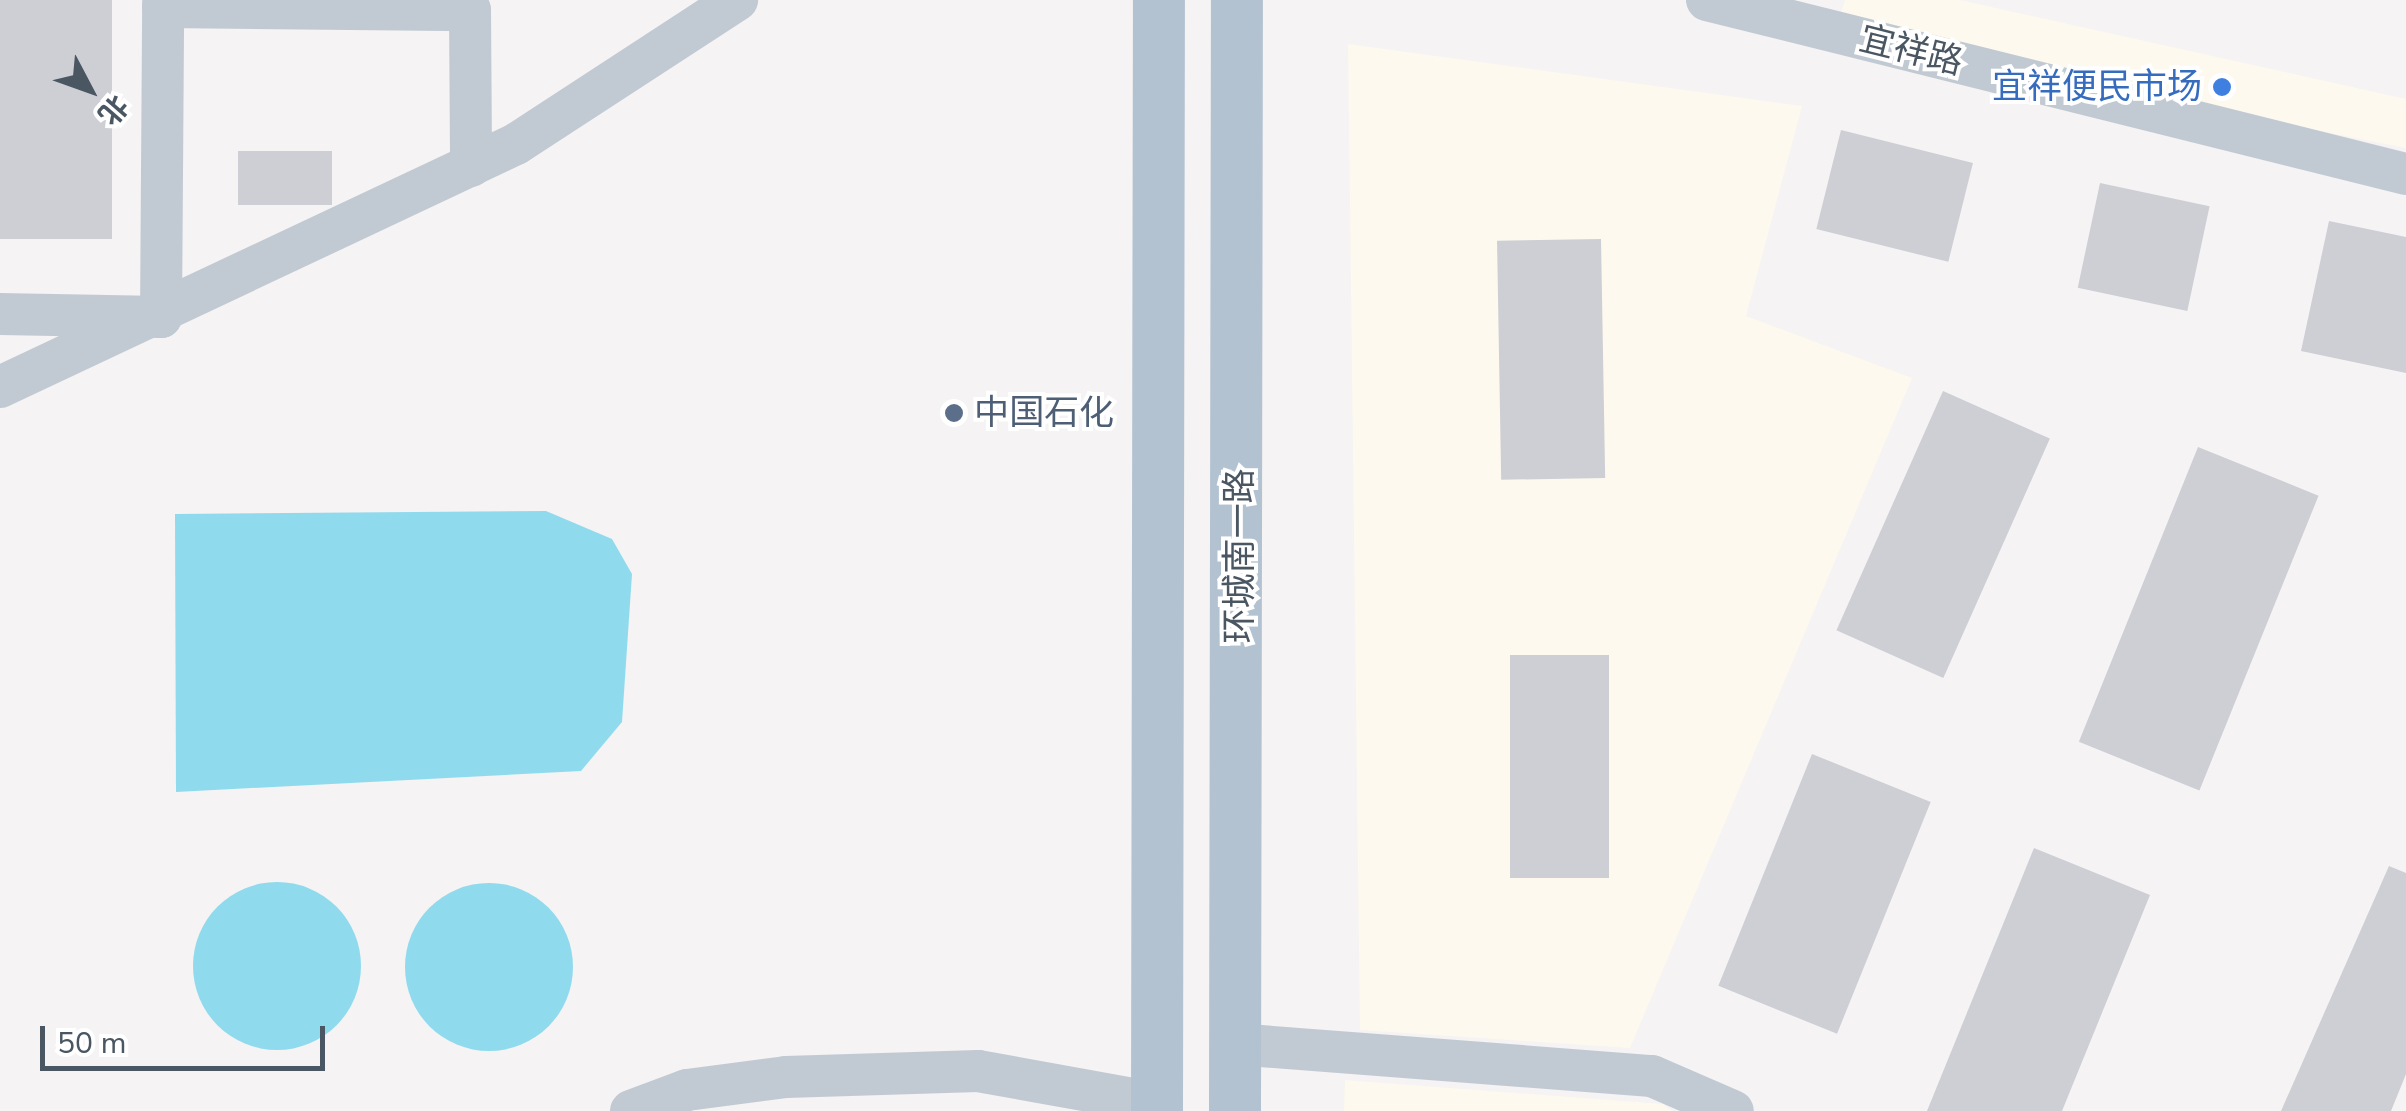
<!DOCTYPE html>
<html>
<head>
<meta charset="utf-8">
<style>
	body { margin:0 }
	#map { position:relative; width:2406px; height:1111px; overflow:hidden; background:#f5f3f3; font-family:"Nunito Sans","Noto Sans SC",sans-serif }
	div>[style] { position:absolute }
	.commercial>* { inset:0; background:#fdf9ef }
	.water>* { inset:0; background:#90daee }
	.round { border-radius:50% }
	.building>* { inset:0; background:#cdcfd5; transform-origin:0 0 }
	.minor>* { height:42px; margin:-21px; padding:0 21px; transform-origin:21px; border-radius:21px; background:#c1cad2 }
	.major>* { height:52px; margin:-26px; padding:0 26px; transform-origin:26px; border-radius:26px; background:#b3c2d1 }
	.dots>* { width:28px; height:28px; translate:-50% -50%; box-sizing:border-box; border:5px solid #fff; border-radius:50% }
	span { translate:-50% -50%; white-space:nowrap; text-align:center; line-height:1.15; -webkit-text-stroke:8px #fff; paint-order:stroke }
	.street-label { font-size:35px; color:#4a5661 }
	.shop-label { font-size:35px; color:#366cbe }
	.right { translate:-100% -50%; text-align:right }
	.service-label { font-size:35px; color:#4e5e75 }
	.left { translate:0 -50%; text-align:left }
	.north { position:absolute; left:40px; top:40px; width:100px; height:100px; -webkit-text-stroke:8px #fff; paint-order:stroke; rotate:131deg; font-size:28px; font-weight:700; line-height:40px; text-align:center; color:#4a5661 }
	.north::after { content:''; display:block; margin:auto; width:35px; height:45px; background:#4a5661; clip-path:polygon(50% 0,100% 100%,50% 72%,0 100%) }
	.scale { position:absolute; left:40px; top:1026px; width:285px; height:45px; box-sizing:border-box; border:5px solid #4a5661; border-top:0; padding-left:12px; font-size:30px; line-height:35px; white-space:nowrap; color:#4a5661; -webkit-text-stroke:8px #fff; paint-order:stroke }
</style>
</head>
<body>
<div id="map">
	<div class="commercial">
		<i style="clip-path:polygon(1845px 0,1960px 0,2406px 99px,2406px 148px,1833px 35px)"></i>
		<i style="clip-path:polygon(1348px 44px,1802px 106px,1746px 316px,1912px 378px,1630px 1048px,1360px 1030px)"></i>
		<i style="clip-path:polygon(1345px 1080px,1663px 1104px,1672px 1111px,1344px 1111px)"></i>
	</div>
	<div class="water">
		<i style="clip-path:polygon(546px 511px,612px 539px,632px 574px,622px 722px,581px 771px,176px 792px,175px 514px)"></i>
		<i class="round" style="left:193px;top:882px;width:168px;height:168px"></i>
		<i class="round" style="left:405px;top:883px;width:168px;height:168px"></i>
	</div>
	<div class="building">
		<i style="left:0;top:0;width:112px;height:239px"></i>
		<i style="left:1841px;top:130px;width:136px;height:102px;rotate:14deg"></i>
		<i style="left:238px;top:151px;width:94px;height:54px"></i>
		<i style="left:2100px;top:183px;width:112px;height:107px;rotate:12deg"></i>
		<i style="clip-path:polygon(2329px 221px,2406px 237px,2406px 373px,2301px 351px)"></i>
		<i style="left:1601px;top:239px;width:239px;height:104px;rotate:89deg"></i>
		<i style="left:1943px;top:391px;width:117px;height:262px;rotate:24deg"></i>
		<i style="left:2198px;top:447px;width:130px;height:318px;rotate:22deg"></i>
		<i style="left:1510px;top:655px;width:99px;height:223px"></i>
		<i style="left:1812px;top:754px;width:128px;height:250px;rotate:22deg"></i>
		<i style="clip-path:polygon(2034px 848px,2150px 895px,2062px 1111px,1927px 1111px)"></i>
		<i style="clip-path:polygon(2389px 866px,2406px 873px,2406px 1074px,2391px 1111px,2281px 1111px)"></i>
	</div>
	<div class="minor">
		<i style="left:1707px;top:0;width:720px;rotate:13.98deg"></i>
		<i style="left:163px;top:7px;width:307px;rotate:0.6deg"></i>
		<i style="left:470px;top:10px;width:156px;rotate:89.6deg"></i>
		<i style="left:0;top:314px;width:161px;rotate:1.1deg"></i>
		<i style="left:161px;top:317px;width:317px;rotate:-89.6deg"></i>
		<i style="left:0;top:387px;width:570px;rotate:-25.22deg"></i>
		<i style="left:516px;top:144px;width:264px;rotate:-33.1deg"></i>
		<i style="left:1235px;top:1044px;width:418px;rotate:4.4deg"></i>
		<i style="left:1652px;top:1076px;width:88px;rotate:23.4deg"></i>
		<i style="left:631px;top:1111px;width:60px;rotate:-20.6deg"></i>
		<i style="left:687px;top:1090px;width:100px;rotate:-7.5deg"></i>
		<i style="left:786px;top:1077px;width:192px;rotate:-1.8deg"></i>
		<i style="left:978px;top:1071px;width:181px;rotate:10.2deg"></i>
	</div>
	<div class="major">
		<i style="left:1157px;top:1111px;width:1111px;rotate:-89.9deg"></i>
		<i style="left:1235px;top:1111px;width:1111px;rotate:-89.9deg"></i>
	</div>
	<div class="dots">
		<i style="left:2222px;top:87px;background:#3f7fe0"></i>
		<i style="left:954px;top:413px;background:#5c6f8a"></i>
	</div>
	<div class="street-label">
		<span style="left:1911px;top:51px;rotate:14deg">宜祥路</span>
		<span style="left:1240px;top:556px;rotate:-90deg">环城南一路</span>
	</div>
	<div class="shop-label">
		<span class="right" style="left:2202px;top:87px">宜祥便民市场</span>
	</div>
	<div class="service-label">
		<span class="left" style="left:974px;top:413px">中国石化</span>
	</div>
	<div class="north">北</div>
	<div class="scale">50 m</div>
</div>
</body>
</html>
